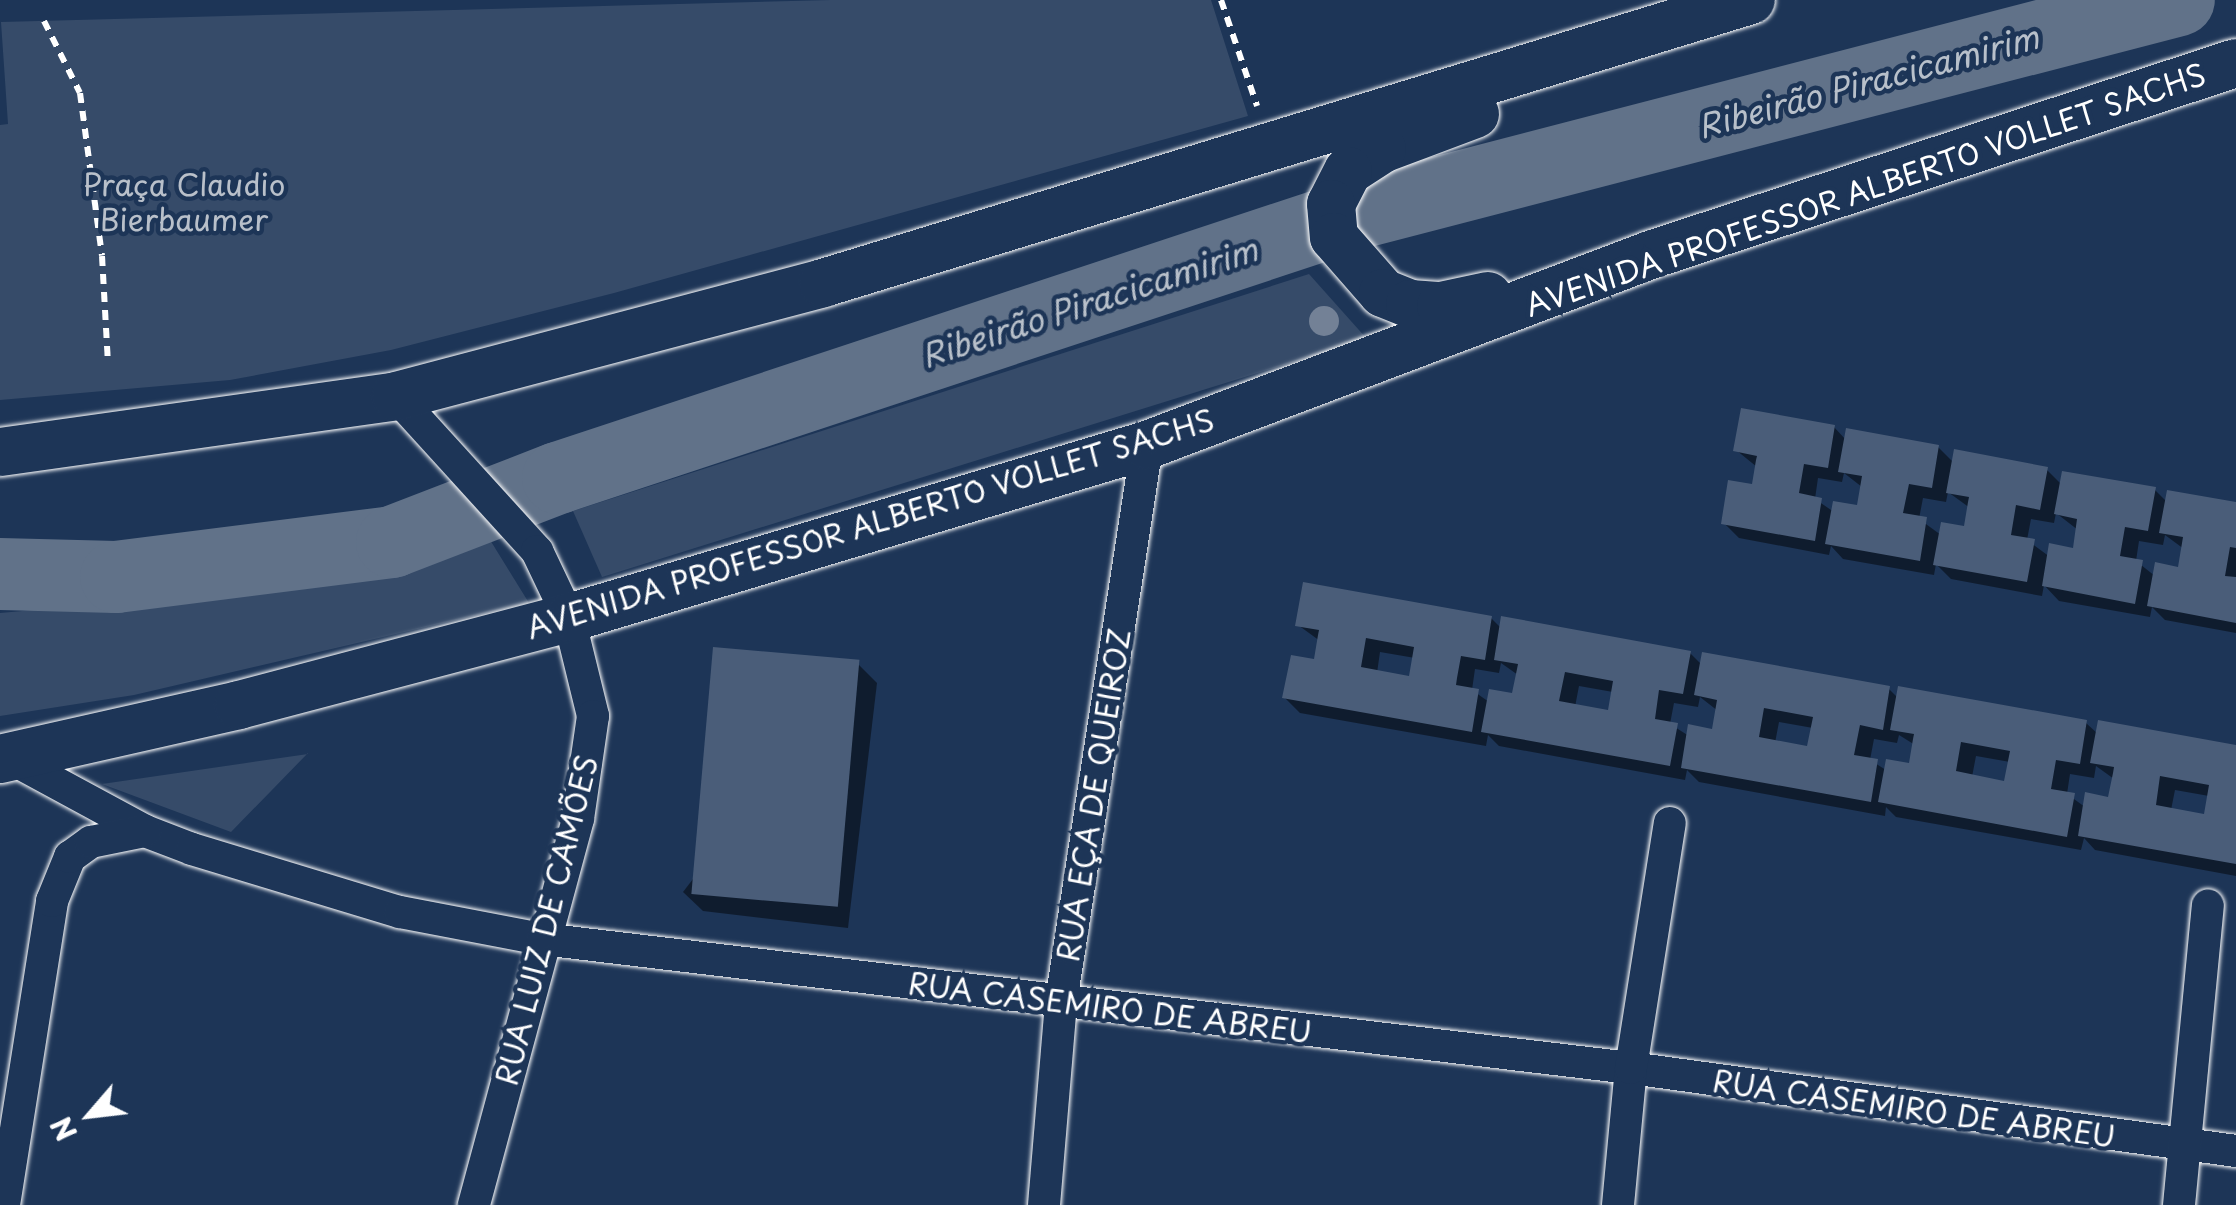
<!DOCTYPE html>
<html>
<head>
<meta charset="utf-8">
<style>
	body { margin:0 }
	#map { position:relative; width:2236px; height:1205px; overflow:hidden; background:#1d3557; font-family:"Playpen Sans",sans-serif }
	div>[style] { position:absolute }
	.green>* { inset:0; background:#364b69 }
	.shadow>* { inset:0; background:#0007 }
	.river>* { height:72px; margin:-36px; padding:0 36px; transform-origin:36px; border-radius:36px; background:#617289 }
	.building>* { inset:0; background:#4a5d79; transform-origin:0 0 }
	.path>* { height:6px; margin-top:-3px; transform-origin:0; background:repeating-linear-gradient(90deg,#fff 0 10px,transparent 0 18px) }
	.roads { filter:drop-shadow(0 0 2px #fff) drop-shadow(0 0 2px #fff) }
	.minor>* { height:32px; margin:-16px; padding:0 16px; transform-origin:16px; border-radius:16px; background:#1d3557 }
	.secondary>* { height:48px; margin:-24px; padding:0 24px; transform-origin:24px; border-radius:24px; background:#1d3557 }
	.trees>* { width:30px; height:30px; margin:-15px; border-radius:50%; background:#738196 }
	span { translate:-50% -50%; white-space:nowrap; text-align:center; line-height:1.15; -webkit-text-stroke:9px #1d3557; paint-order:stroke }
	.park-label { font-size:30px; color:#b9c0ca }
	.street-label { font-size:30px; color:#fff }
	.water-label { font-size:32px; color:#b8c0ca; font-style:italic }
	.north { position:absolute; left:40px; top:1065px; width:100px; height:100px; -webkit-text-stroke:8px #1d3557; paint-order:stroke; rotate:242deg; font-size:28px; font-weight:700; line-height:40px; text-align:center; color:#fff }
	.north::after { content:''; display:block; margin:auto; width:35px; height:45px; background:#fff; clip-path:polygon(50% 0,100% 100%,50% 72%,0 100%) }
</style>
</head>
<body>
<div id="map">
	<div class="green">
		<i style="clip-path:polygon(831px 0,1211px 0,1248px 116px,614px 293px,391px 350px,230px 380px,0 400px,0 125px,8px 124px,1px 22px)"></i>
		<i style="clip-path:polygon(1309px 274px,1367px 339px,602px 577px,573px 511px)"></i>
		<i style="clip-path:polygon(487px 535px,529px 603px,134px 695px,0 716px,0 613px,356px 581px)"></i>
		<i style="clip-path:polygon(308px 753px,231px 832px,102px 784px,308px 754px)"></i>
	</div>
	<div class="shadow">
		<i style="clip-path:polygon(evenodd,1834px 427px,1846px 440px,1938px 447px,1954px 463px,2046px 469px,2062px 485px,2155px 490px,2167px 502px,2236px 505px,2236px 633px,2165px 620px,2152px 607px,2150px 617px,2059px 601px,2044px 585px,2042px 596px,1951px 579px,1936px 564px,1934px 575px,1843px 559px,1831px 546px,1829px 555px,1739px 538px,1724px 523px,1754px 487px,1757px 467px,1736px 450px,1834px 427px,1844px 473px,1862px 487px,1859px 508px,1834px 512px,1815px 499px,1818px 478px,1842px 482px,1844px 473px,1834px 427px,1948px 492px,1970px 508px,1966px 529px,1941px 535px,1919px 519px,1923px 498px,1946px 502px,1948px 492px,1834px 427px,2056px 513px,2078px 530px,2075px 551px,2050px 557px,2027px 540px,2031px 519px,2054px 523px,2056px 513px,1834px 427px,2165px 535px,2184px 549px,2180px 570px,2155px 576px,2136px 561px,2139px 541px,2163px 545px,2165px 535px)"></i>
		<i style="clip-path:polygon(evenodd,1491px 618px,1502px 629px,1690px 653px,1702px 665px,1889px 689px,1898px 698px,2086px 723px,2098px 734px,2236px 747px,2236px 876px,2095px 850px,2084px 838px,2081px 850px,1896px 817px,1886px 807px,1885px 816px,1699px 782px,1687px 770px,1685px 780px,1499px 746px,1488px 735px,1486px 746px,1300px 713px,1285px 698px,1316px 662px,1320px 641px,1298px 625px,1491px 618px,1380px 652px,1415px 658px,1411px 679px,1377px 673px,1380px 652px,1491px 618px,1501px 663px,1518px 675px,1514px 696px,1489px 702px,1472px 690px,1475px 669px,1499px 673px,1501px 663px,1491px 618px,1579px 686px,1613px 692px,1610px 713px,1575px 707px,1579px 686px,1491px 618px,1700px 697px,1718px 711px,1714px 732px,1689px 736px,1670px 724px,1674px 703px,1698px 707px,1700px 697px,1491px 618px,1779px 722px,1813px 728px,1809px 749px,1775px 743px,1779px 722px,1491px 618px,1899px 735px,1915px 745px,1911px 766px,1886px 770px,1870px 760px,1874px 739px,1897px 743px,1899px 735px,1491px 618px,1976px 756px,2010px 762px,2006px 784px,1972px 777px,1976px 756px,1491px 618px,2096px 766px,2114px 779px,2110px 800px,2085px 807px,2067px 794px,2070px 774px,2094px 778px,2096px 766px,1491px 618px,2175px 790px,2209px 796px,2206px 817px,2171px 810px,2175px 790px)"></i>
		<i style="clip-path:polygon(858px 664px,877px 683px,848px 928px,703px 911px,683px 892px)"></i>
	</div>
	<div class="river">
		<i style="left:0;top:574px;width:116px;rotate:1.5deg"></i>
		<i style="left:116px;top:577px;width:278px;rotate:-7.2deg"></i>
		<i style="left:392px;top:542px;width:178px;rotate:-21.1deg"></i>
		<i style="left:558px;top:478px;width:844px;rotate:-18.31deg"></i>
		<i style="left:1359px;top:213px;width:847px;rotate:-14.56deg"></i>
	</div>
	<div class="building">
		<i style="clip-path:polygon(1741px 408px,1835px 425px,1828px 468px,1804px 464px,1799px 493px,1822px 498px,1815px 541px,1721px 524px,1728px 480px,1752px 484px,1756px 460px,1757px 456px,1733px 451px)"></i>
		<i style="clip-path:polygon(1846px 428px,1939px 445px,1932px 488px,1909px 484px,1903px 513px,1927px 517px,1920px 561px,1825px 544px,1833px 501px,1857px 505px,1862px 476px,1838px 472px)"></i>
		<i style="clip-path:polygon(1954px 449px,2048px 467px,2040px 510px,2016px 505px,2011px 535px,2035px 539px,2027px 582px,1933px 565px,1941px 522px,1964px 526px,1968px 502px,1969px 497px,1946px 493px)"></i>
		<i style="clip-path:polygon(2062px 471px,2156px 487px,2148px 531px,2125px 527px,2120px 556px,2143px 560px,2135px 604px,2042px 586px,2049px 543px,2073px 548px,2077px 519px,2054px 514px)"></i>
		<i style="clip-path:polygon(2167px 490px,2236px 502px,2236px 548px,2230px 547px,2225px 576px,2236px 577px,2236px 623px,2147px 606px,2155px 562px,2178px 567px,2183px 537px,2159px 533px)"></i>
		<i style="clip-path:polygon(evenodd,1303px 582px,1492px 616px,1485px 660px,1461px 656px,1457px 678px,1456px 685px,1479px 689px,1472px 732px,1282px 698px,1291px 655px,1314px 659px,1318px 635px,1319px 630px,1295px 626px,1303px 582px,1366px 638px,1414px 647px,1409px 676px,1361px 667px,1366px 638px)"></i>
		<i style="clip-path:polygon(evenodd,1501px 616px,1691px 651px,1683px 694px,1659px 690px,1655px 719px,1678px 723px,1670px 766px,1481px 732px,1489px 689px,1512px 693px,1517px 669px,1518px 664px,1494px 660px,1501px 616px,1565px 672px,1613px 681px,1608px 710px,1559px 701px,1565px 672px)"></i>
		<i style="left:713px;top:647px;width:147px;height:248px;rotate:5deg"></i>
		<i style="clip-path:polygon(evenodd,1702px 652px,1890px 686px,1883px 730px,1860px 725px,1854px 755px,1878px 759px,1871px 802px,1681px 768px,1688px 724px,1712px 729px,1717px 700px,1694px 695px,1702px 652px,1764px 708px,1813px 717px,1807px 746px,1759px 737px,1764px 708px)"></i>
		<i style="clip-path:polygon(evenodd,1898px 686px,2087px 720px,2080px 764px,2056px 760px,2051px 789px,2075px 793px,2067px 837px,1878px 802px,1886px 759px,1909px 763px,1913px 739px,1914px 734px,1890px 730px,1898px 686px,1961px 742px,2010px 751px,2004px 781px,1956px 771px,1961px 742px)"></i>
		<i style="clip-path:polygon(evenodd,2098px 720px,2236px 745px,2236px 864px,2078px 836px,2085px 792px,2108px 797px,2113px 773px,2114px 767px,2090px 763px,2098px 720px,2160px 776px,2209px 785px,2204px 814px,2156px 805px,2160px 776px)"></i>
	</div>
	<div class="path">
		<i style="left:1221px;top:0;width:112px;rotate:71.2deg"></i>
		<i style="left:44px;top:21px;width:80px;rotate:63.4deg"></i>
		<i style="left:80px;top:93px;width:164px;rotate:82.3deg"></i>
		<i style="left:102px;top:256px;width:106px;rotate:86.8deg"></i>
	</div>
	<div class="roads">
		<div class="minor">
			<i style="left:396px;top:396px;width:210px;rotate:47.7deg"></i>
			<i style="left:537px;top:551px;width:74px;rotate:64.5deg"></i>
			<i style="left:569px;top:618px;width:101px;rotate:76.2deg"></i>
			<i style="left:593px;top:716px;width:104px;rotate:98.3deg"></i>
			<i style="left:578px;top:819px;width:400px;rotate:105.1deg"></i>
			<i style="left:12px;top:759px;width:151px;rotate:28.4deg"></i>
			<i style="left:145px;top:831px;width:50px;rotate:21deg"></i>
			<i style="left:192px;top:849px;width:217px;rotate:16.9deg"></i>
			<i style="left:400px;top:912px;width:145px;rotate:10.8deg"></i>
			<i style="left:542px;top:939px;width:1097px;rotate:6.76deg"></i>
			<i style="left:1631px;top:1068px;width:611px;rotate:7.81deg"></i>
			<i style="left:4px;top:1205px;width:308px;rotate:-81deg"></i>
			<i style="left:52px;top:901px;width:48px;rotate:-67.8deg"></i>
			<i style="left:70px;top:857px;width:26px;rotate:-36deg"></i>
			<i style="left:91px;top:842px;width:55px;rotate:-11.5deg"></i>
			<i style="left:1044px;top:1205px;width:204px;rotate:-85.2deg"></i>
			<i style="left:1061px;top:1002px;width:564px;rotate:-81.22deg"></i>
			<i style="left:1618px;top:1205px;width:138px;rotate:-84.6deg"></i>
			<i style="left:1631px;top:1068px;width:248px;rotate:-81deg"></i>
			<i style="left:2179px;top:1205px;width:301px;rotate:-84.5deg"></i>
		</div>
		<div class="secondary">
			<i style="left:1475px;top:114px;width:99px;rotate:159.4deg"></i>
			<i style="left:1382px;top:149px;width:40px;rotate:147.1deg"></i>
			<i style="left:1348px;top:171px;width:37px;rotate:117deg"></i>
			<i style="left:1331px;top:204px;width:33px;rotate:85deg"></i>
			<i style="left:1334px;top:237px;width:74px;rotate:48.8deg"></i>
			<i style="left:1383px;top:293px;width:29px;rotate:22deg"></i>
			<i style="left:1410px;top:304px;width:31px;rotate:4deg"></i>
			<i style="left:1441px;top:306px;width:48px;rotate:-12deg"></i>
			<i style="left:0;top:452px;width:400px;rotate:-8deg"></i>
			<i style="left:396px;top:396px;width:442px;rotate:-14.8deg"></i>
			<i style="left:823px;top:283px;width:970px;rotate:-16.96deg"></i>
			<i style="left:0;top:759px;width:245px;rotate:-12.7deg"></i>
			<i style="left:239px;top:705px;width:341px;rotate:-14.8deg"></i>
			<i style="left:569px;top:618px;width:603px;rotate:-16.66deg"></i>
			<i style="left:1147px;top:445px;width:541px;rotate:-20.68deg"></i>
			<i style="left:1653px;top:254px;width:613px;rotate:-18.14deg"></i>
		</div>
	</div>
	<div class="trees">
		<i style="left:1324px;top:321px"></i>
	</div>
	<div class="park-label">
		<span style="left:184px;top:201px">Praça Claudio<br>Bierbaumer</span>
	</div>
	<div class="street-label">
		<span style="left:1865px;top:189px;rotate:-19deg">AVENIDA PROFESSOR ALBERTO VOLLET SACHS</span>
		<span style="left:870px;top:523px;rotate:-17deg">AVENIDA PROFESSOR ALBERTO VOLLET SACHS</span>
		<span style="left:1093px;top:795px;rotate:-81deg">RUA EÇA DE QUEIROZ</span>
		<span style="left:546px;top:920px;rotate:-76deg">RUA LUIZ DE CAMÕES</span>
		<span style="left:1110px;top:1007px;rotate:7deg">RUA CASEMIRO DE ABREU</span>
		<span style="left:1914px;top:1108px;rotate:8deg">RUA CASEMIRO DE ABREU</span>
	</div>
	<div class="water-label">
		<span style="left:1868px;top:81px;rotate:-15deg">Ribeirão Piracicamirim</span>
		<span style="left:1089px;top:302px;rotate:-18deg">Ribeirão Piracicamirim</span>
	</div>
	<div class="north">N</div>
</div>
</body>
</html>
